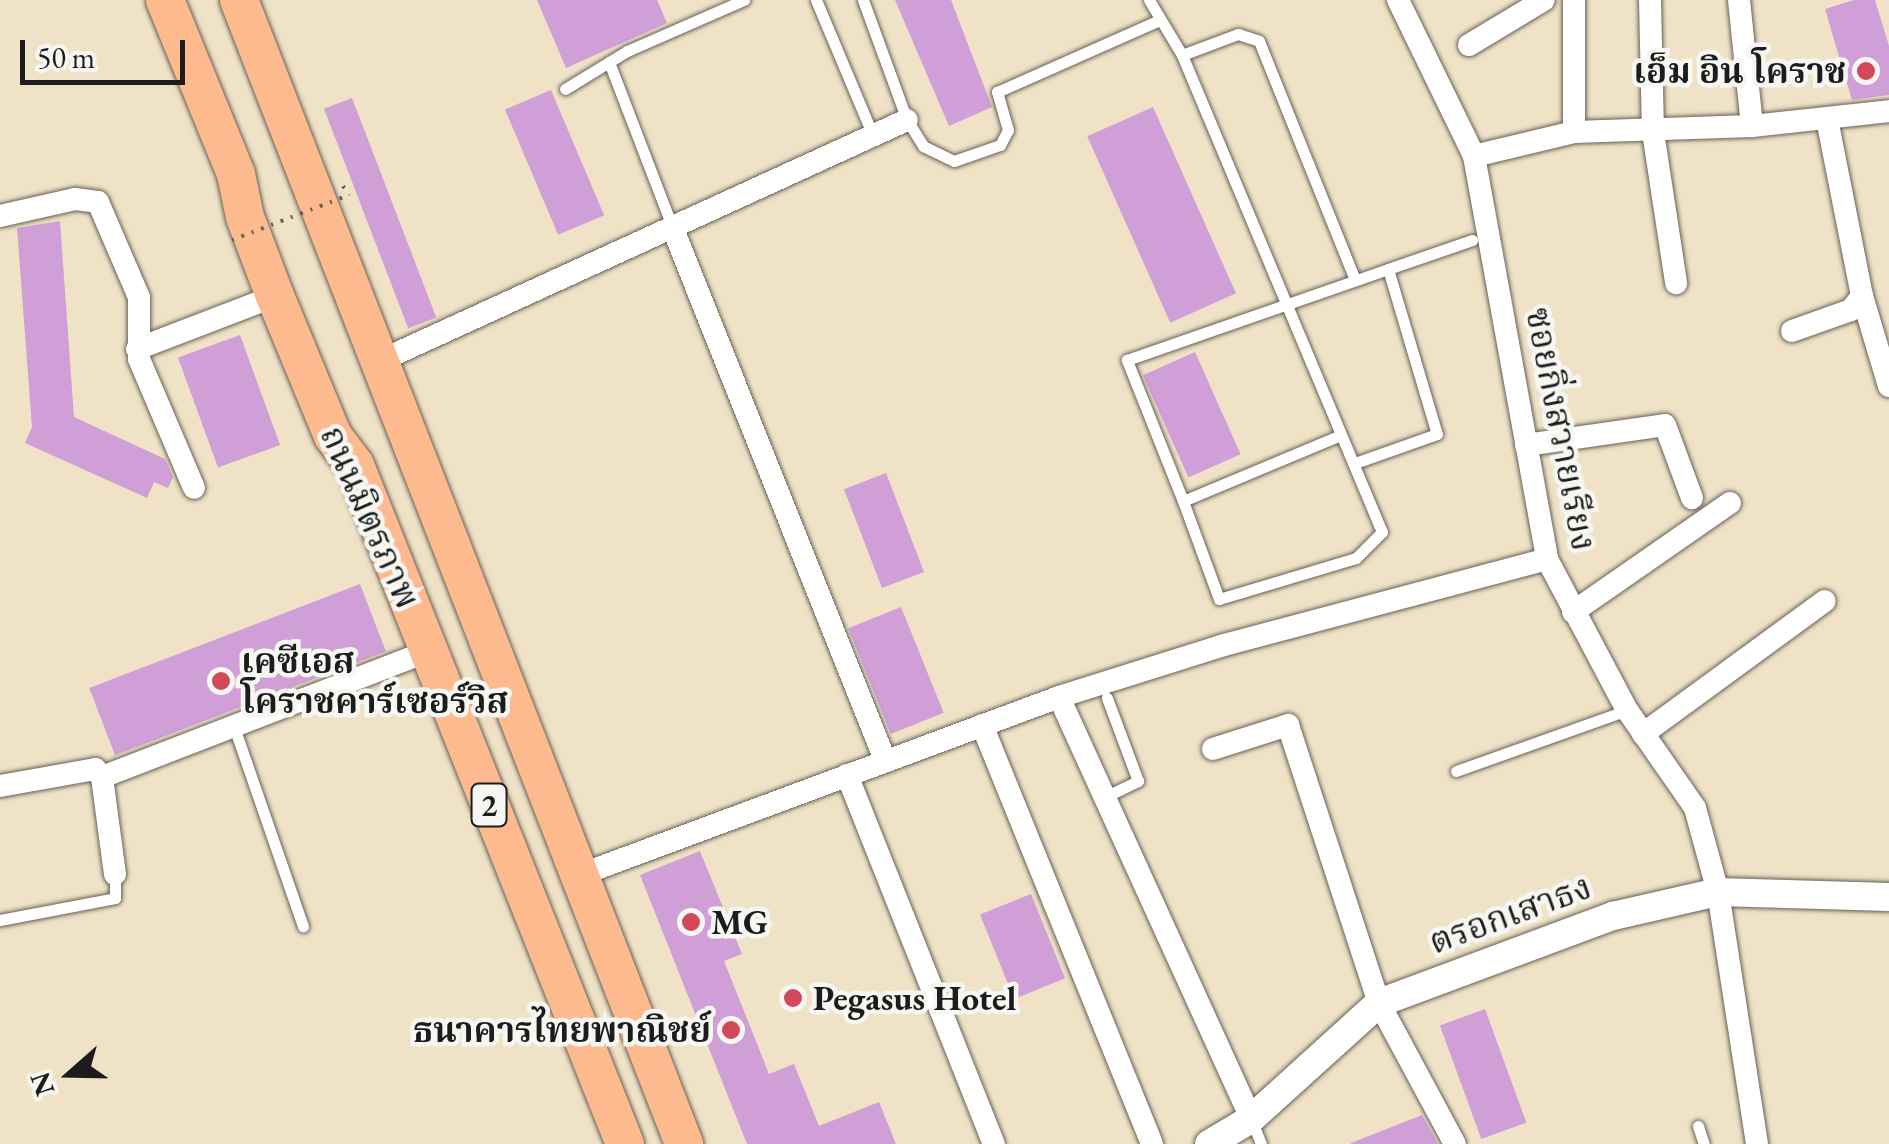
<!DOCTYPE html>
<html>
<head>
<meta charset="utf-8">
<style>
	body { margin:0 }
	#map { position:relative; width:1889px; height:1144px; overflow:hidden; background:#efe2c6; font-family:"EB Garamond","Noto Serif Thai",serif }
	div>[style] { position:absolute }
	.building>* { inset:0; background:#d09fd8; transform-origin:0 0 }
	.path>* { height:4px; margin-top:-2px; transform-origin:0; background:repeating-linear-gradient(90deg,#666158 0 2.5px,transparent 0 10.5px) }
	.roads { filter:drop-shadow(0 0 2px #666158) drop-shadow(0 0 2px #666158) }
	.service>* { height:11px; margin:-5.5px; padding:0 5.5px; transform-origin:5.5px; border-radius:5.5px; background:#fff }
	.minor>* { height:22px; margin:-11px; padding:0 11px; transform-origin:11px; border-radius:11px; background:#fff }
	.tertiary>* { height:28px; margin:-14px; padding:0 14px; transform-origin:14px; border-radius:14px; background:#fff }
	.trunk>* { height:38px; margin:-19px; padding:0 19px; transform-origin:19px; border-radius:19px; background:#fcba8e }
	.path-bridge>* { height:4px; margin-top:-2px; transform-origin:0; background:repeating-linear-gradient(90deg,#666158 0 2.5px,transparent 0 10.5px) }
	.dots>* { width:28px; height:28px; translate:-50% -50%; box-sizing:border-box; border:5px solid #f6f6f2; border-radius:50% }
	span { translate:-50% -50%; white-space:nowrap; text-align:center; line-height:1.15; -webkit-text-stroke:9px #f6f6f2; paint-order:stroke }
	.shield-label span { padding:2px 8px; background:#f6f6f2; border:2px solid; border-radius:8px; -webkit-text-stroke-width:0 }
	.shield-label { font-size:32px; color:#1c1c1c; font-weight:700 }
	.poi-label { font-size:35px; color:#1c1c1c; font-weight:700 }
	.right { translate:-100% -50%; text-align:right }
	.left { translate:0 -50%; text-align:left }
	.street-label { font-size:35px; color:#1c1c1c }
	.north { position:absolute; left:20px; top:1024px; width:100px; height:100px; -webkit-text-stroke:8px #f6f6f2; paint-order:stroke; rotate:250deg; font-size:28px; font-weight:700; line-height:40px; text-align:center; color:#1c1c1c }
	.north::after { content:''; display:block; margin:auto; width:35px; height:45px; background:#1c1c1c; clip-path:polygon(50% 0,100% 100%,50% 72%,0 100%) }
	.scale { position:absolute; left:20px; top:40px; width:165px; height:45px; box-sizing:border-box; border:5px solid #1c1c1c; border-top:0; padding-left:12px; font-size:30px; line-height:35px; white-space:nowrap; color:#1c1c1c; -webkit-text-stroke:8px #f6f6f2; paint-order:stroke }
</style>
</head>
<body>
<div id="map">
	<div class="building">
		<i style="clip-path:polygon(537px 0,657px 0,667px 23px,566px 68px)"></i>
		<i style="clip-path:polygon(895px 0,951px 0,992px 107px,949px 126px)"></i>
		<i style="clip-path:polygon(1854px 0,1875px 0,1889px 46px,1889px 95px,1852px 100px,1825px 9px)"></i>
		<i style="left:551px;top:90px;width:136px;height:50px;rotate:67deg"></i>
		<i style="left:352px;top:98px;width:235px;height:30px;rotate:69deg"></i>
		<i style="left:1153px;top:107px;width:204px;height:72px;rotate:66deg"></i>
		<i style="clip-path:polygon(60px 221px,74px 417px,165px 459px,173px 477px,168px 488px,154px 482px,147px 498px,25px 443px,32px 427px,17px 228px)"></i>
		<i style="left:240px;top:335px;width:117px;height:66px;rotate:70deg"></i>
		<i style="left:1195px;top:352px;width:112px;height:57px;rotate:66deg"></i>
		<i style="left:886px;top:473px;width:106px;height:45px;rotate:69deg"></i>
		<i style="left:360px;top:584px;width:72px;height:290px;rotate:69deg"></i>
		<i style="left:901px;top:607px;width:114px;height:57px;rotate:68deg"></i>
		<i style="clip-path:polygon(700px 851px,742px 954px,724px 961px,769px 1074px,794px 1064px,819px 1126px,879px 1102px,896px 1144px,747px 1144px,640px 875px)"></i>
		<i style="left:1031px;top:894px;width:91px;height:55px;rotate:68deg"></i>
		<i style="left:1485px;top:1009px;width:121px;height:48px;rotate:70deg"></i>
		<i style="clip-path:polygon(1422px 1115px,1438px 1144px,1351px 1144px,1351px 1143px)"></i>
	</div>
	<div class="path">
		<i style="left:343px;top:186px;width:11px;rotate:56deg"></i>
	</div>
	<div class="roads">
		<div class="service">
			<i style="left:816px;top:0;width:144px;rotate:67.2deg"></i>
			<i style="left:863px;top:0;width:128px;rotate:69.9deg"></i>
			<i style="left:907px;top:120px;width:31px;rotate:58deg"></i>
			<i style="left:923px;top:146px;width:34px;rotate:26deg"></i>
			<i style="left:954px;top:161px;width:49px;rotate:-19.2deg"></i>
			<i style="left:1000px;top:145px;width:17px;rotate:-62deg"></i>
			<i style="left:1008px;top:130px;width:40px;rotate:-106deg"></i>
			<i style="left:997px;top:92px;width:175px;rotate:-23.9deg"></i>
			<i style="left:1149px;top:0;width:64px;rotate:59deg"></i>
			<i style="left:1182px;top:55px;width:517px;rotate:67.25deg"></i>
			<i style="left:1382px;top:532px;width:37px;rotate:135deg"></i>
			<i style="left:1356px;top:558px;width:143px;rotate:163.3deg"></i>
			<i style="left:1219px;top:599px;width:104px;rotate:-110.2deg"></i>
			<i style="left:1183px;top:501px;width:171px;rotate:-22.7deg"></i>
			<i style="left:1182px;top:55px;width:60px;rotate:-20.6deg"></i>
			<i style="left:1238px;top:34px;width:22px;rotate:18deg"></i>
			<i style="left:1259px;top:41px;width:258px;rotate:68.1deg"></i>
			<i style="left:609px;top:62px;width:179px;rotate:69deg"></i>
			<i style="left:565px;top:89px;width:73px;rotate:-31.5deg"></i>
			<i style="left:627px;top:51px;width:128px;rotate:-23.6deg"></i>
			<i style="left:1388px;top:269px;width:89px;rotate:-19deg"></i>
			<i style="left:1183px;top:501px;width:152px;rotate:-111.7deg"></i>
			<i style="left:1127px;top:360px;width:276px;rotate:-19.2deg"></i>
			<i style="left:1388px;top:269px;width:172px;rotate:73.5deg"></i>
			<i style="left:1437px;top:434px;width:87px;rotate:160.5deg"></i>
			<i style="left:234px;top:727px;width:211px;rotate:70.9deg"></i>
			<i style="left:1456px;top:771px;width:182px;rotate:-19.6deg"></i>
			<i style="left:1105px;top:797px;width:37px;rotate:-26deg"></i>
			<i style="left:1138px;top:781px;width:89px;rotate:-110.5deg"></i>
			<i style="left:0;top:920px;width:117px;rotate:-10.8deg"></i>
			<i style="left:115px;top:898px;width:24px;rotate:-90deg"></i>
			<i style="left:1251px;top:1119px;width:27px;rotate:68deg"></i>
			<i style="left:1698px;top:1126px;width:19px;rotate:72deg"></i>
		</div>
		<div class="minor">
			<i style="left:1398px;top:0;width:174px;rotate:64deg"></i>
			<i style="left:1474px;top:156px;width:410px;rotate:79.7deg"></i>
			<i style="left:1547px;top:559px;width:171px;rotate:62.1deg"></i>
			<i style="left:1627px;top:710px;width:119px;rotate:55.2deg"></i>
			<i style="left:1695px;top:808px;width:87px;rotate:74.7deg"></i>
			<i style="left:1718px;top:892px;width:255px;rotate:81.2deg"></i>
			<i style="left:1574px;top:0;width:132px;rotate:90deg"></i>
			<i style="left:1650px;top:0;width:132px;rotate:88.7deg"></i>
			<i style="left:1653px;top:132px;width:153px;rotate:81.3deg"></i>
			<i style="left:1739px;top:0;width:127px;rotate:84.1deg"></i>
			<i style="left:1469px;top:45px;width:87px;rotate:-31deg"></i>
			<i style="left:1474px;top:156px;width:103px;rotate:-13.5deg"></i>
			<i style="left:1574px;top:132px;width:178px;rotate:-1.9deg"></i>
			<i style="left:1752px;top:126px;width:138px;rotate:-6.2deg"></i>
			<i style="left:0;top:216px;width:77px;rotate:-12.8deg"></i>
			<i style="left:75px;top:199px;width:23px;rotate:7deg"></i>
			<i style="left:98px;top:202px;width:103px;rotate:66.7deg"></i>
			<i style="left:139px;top:297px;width:62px;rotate:90deg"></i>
			<i style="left:139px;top:359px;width:140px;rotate:66.9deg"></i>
			<i style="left:673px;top:229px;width:572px;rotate:68.24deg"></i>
			<i style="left:1862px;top:296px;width:94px;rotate:73.3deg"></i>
			<i style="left:1792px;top:331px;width:63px;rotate:-19.6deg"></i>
			<i style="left:1851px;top:310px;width:18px;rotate:-52deg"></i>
			<i style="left:1862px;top:296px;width:179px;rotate:-101.2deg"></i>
			<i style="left:137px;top:349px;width:148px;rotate:-21deg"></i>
			<i style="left:382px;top:360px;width:577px;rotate:-24.57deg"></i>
			<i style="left:1526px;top:445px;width:140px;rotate:-8.2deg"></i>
			<i style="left:1665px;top:425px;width:78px;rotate:69.7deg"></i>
			<i style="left:1573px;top:612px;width:191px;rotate:-34.8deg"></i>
			<i style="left:1059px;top:697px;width:464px;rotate:65.5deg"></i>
			<i style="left:982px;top:725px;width:452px;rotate:67.9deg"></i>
			<i style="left:1643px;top:734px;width:225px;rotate:-36.2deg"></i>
			<i style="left:1213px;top:749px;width:79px;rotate:-17.7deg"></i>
			<i style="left:1288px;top:725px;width:293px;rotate:71.9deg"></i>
			<i style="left:1379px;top:1003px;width:160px;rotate:61.7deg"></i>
			<i style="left:847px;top:775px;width:397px;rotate:68.3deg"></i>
			<i style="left:102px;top:777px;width:98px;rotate:82.4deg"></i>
			<i style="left:0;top:786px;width:97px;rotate:-10.1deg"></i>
			<i style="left:95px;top:769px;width:11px;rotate:49deg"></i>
			<i style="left:102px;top:777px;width:350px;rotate:-21.1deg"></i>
			<i style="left:577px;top:876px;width:514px;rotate:-20.37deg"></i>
			<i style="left:1059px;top:697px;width:173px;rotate:-17.5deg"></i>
			<i style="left:1224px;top:645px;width:334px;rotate:-14.9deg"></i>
		</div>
		<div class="tertiary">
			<i style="left:1209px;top:1144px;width:49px;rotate:-30.8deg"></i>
			<i style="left:1251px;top:1119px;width:173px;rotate:-42.2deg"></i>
			<i style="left:1379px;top:1003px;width:250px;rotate:-20.4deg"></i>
			<i style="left:1613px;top:916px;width:108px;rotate:-12.9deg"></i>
			<i style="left:1718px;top:892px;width:171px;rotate:1.7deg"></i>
		</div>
		<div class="trunk">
			<i style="left:165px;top:0;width:188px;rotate:67.8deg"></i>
			<i style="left:236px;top:174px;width:44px;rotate:78.2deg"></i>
			<i style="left:245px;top:217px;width:85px;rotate:69.2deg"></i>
			<i style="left:275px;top:296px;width:152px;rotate:67.5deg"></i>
			<i style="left:333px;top:436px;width:36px;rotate:53deg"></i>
			<i style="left:355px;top:465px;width:731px;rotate:68.32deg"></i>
			<i style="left:239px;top:0;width:1228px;rotate:68.74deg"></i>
		</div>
	</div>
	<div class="path-bridge">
		<i style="left:232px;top:240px;width:125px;rotate:-21deg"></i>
	</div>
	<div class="dots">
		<i style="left:1866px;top:71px;background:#d1495b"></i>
		<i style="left:221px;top:681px;background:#d1495b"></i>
		<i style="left:691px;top:922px;background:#d1495b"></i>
		<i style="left:793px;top:998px;background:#d1495b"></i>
		<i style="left:731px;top:1030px;background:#d1495b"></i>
	</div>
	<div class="shield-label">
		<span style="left:489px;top:805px">2</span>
	</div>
	<div class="poi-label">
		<span class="right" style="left:1846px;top:71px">เอ็ม อิน โคราช</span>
		<span class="left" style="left:241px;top:681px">เคซีเอส<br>โคราชคาร์เซอร์วิส</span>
		<span class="left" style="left:711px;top:922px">MG</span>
		<span class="left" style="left:813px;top:998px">Pegasus Hotel</span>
		<span class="right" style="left:711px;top:1030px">ธนาคารไทยพาณิชย์</span>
	</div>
	<div class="street-label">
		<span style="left:1561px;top:429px;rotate:79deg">ซอยกิ่งสวายเรียง</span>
		<span style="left:370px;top:517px;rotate:66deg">ถนนมิตรภาพ</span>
		<span style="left:1510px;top:914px;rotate:-20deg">ตรอกเสาธง</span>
	</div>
	<div class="north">N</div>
	<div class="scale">50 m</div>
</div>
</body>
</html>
